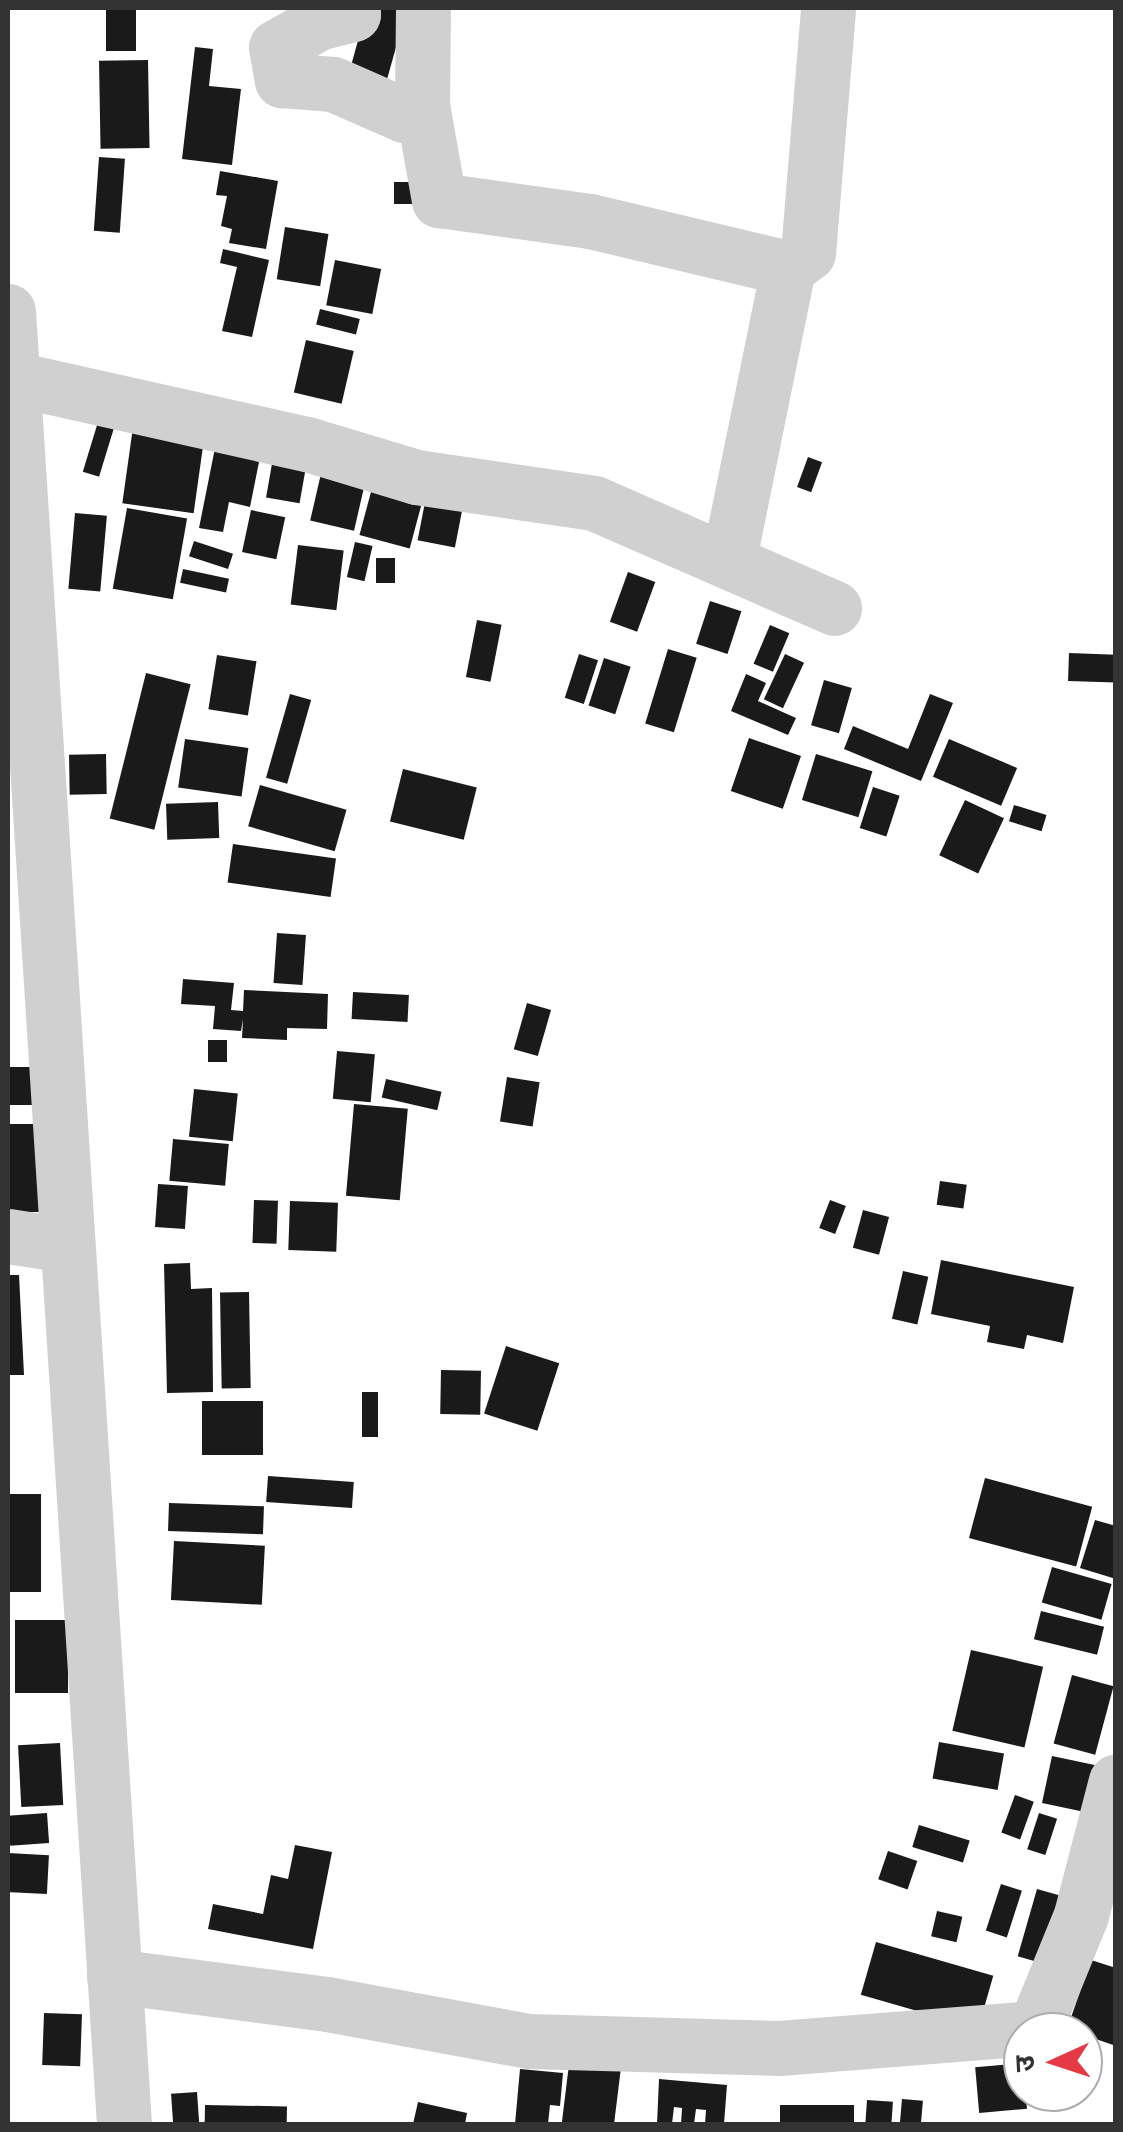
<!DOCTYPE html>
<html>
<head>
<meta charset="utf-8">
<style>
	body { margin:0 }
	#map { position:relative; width:1123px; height:2132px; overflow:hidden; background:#fff; font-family:"Fira Sans","Noto Sans Devanagari",sans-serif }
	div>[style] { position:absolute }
	.building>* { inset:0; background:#1a1a1a; transform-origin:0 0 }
	.minor>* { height:55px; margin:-27.5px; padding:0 27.5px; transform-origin:27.5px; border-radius:27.5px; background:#d0d0d0 }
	span { translate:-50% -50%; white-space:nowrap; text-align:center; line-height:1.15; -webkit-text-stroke:10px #fff; paint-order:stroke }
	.frame { position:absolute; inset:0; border:10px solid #333; pointer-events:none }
	.north { position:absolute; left:1003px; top:2012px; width:100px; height:100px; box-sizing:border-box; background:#fff; border:2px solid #adadad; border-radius:50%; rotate:267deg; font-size:28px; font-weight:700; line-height:40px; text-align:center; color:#333 }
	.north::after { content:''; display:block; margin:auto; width:35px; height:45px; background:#e63946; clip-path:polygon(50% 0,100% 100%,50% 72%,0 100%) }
</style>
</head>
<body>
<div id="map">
	<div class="building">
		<i style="left:106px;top:8px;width:30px;height:43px"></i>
		<i style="clip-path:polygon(367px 8px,407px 8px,386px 83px,349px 73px)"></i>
		<i style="clip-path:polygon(195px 47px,213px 49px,209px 86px,241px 89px,232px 165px,182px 159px)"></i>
		<i style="left:148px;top:60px;width:88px;height:49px;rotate:89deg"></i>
		<i style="left:99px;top:157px;width:26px;height:74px;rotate:4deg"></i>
		<i style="clip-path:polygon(220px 171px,278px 181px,266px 249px,229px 243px,232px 229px,221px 226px,227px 196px,216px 195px)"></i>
		<i style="left:394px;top:182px;width:28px;height:22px"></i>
		<i style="left:285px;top:227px;width:44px;height:53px;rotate:9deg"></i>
		<i style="clip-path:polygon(223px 249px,269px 260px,252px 337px,222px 331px,237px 267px,220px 263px)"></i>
		<i style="left:335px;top:260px;width:47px;height:46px;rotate:11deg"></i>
		<i style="left:320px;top:309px;width:41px;height:16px;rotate:14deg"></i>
		<i style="left:306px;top:340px;width:49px;height:54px;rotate:13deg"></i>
		<i style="left:134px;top:420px;width:72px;height:84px;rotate:8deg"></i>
		<i style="left:98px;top:422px;width:17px;height:52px;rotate:17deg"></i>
		<i style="clip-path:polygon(219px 428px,264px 437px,250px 507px,229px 502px,223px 532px,199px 528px)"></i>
		<i style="left:808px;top:457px;width:15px;height:32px;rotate:20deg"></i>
		<i style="left:273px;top:458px;width:34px;height:40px;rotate:10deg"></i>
		<i style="left:323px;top:465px;width:45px;height:57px;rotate:13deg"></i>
		<i style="left:375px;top:477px;width:52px;height:60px;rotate:15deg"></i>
		<i style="left:426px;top:497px;width:38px;height:44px;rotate:11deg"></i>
		<i style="left:127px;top:508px;width:61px;height:82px;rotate:10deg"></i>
		<i style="left:251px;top:510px;width:35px;height:43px;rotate:12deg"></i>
		<i style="left:75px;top:513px;width:32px;height:76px;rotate:5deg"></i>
		<i style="left:194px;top:541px;width:41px;height:16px;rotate:18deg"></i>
		<i style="left:355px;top:542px;width:18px;height:36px;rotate:13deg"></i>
		<i style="left:298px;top:545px;width:46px;height:60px;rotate:7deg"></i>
		<i style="left:376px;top:558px;width:19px;height:25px"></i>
		<i style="left:183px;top:569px;width:47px;height:14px;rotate:12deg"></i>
		<i style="left:628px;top:572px;width:29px;height:53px;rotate:20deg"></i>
		<i style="left:710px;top:601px;width:33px;height:45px;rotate:18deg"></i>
		<i style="left:477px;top:620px;width:25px;height:58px;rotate:11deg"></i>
		<i style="left:770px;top:625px;width:21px;height:42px;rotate:23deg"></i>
		<i style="left:668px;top:649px;width:30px;height:78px;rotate:17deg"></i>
		<i style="left:1069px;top:653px;width:47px;height:28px;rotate:2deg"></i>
		<i style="left:579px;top:654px;width:20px;height:46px;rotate:18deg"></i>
		<i style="left:785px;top:654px;width:21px;height:50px;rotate:25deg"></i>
		<i style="left:217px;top:655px;width:40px;height:55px;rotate:9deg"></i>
		<i style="left:604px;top:658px;width:28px;height:50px;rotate:18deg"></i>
		<i style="left:146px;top:673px;width:46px;height:150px;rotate:14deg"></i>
		<i style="clip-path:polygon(746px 674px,766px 683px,758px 701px,796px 718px,788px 735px,731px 711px)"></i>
		<i style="left:824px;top:680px;width:29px;height:47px;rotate:16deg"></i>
		<i style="left:290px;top:694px;width:22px;height:87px;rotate:16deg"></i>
		<i style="clip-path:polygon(930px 694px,953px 703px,921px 781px,844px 749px,853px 726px,908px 749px)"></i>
		<i style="left:749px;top:738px;width:55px;height:56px;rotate:19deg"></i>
		<i style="left:185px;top:739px;width:64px;height:49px;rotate:8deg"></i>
		<i style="left:949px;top:739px;width:74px;height:41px;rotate:23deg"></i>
		<i style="left:106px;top:754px;width:40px;height:37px;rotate:89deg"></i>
		<i style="left:816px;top:754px;width:59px;height:48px;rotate:17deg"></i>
		<i style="left:403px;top:769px;width:76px;height:54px;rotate:14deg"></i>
		<i style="left:260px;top:785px;width:90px;height:43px;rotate:16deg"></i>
		<i style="left:873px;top:787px;width:28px;height:43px;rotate:18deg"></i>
		<i style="left:965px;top:800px;width:43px;height:61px;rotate:25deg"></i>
		<i style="left:218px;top:802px;width:36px;height:52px;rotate:88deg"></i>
		<i style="left:1014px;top:805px;width:34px;height:17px;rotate:17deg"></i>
		<i style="left:233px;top:844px;width:104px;height:39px;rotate:8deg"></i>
		<i style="left:277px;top:933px;width:29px;height:50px;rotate:4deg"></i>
		<i style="clip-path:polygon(183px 979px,234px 983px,231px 1010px,243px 1011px,244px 990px,328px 994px,327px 1029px,287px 1028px,287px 1040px,242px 1038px,243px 1019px,241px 1031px,213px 1029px,215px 1006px,181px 1004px)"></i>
		<i style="left:353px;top:992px;width:56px;height:27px;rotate:3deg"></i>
		<i style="left:527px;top:1003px;width:25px;height:48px;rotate:16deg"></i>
		<i style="left:208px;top:1040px;width:19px;height:22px"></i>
		<i style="left:337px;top:1051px;width:38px;height:48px;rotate:5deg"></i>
		<i style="left:8px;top:1067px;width:25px;height:38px"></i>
		<i style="left:507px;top:1077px;width:33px;height:45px;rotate:9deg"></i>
		<i style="left:386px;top:1079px;width:57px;height:19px;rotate:13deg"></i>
		<i style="left:194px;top:1089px;width:44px;height:48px;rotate:6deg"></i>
		<i style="left:354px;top:1104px;width:54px;height:92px;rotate:5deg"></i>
		<i style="left:8px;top:1124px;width:34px;height:88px"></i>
		<i style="left:173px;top:1139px;width:56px;height:42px;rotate:5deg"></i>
		<i style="left:940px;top:1181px;width:27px;height:24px;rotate:8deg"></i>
		<i style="left:158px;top:1184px;width:30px;height:43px;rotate:4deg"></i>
		<i style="left:254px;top:1200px;width:24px;height:43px;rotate:2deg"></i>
		<i style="left:830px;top:1200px;width:17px;height:30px;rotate:21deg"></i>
		<i style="left:290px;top:1201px;width:48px;height:49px;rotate:2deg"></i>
		<i style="left:863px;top:1210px;width:27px;height:39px;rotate:15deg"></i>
		<i style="clip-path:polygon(941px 1260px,1074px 1287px,1063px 1343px,1027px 1335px,1024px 1349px,987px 1342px,990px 1326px,931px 1314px)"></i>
		<i style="clip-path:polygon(190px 1263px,191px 1289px,212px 1288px,213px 1392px,167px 1393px,164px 1264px)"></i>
		<i style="left:903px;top:1271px;width:26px;height:49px;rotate:13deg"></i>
		<i style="clip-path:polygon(8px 1275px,19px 1275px,24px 1375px,8px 1375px)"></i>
		<i style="left:249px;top:1292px;width:96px;height:29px;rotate:89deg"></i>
		<i style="left:506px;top:1346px;width:56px;height:71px;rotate:18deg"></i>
		<i style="left:441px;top:1370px;width:40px;height:44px;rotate:1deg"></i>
		<i style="left:378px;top:1392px;width:45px;height:16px;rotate:90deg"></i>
		<i style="left:202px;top:1401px;width:61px;height:54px"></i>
		<i style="left:268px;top:1476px;width:86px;height:26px;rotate:4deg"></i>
		<i style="left:985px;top:1478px;width:111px;height:62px;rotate:15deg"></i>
		<i style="left:8px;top:1494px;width:33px;height:98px"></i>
		<i style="left:169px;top:1503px;width:95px;height:28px;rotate:2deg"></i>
		<i style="clip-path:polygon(1095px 1520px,1116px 1526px,1116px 1579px,1080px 1568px)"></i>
		<i style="left:174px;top:1541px;width:91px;height:59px;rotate:3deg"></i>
		<i style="left:1052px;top:1567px;width:62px;height:37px;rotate:16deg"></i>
		<i style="left:1041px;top:1611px;width:65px;height:29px;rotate:14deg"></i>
		<i style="left:15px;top:1620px;width:53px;height:73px"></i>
		<i style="left:971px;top:1650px;width:74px;height:83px;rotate:13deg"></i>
		<i style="left:1072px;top:1675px;width:43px;height:71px;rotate:15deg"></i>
		<i style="left:939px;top:1742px;width:66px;height:37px;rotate:10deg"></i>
		<i style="left:60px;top:1743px;width:62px;height:42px;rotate:87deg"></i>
		<i style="left:1052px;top:1756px;width:57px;height:48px;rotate:12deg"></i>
		<i style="left:1015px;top:1795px;width:20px;height:40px;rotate:20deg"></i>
		<i style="left:47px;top:1813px;width:30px;height:39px;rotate:86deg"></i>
		<i style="left:1039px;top:1813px;width:19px;height:38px;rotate:18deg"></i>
		<i style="left:919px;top:1825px;width:53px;height:23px;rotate:17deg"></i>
		<i style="clip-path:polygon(295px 1845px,332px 1852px,313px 1949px,208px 1929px,213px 1904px,263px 1914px,271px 1875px,288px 1879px)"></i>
		<i style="left:888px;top:1851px;width:31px;height:30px;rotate:19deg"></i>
		<i style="left:8px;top:1853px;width:41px;height:39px;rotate:3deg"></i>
		<i style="left:1001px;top:1884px;width:22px;height:49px;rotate:18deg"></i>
		<i style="left:1037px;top:1889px;width:33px;height:70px;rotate:16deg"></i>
		<i style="left:937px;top:1911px;width:26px;height:26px;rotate:13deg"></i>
		<i style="left:876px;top:1942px;width:122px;height:55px;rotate:16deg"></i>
		<i style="clip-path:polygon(1091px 1960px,1116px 1968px,1116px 2046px,1067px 2029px)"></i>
		<i style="left:44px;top:2013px;width:38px;height:52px;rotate:2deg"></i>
		<i style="left:571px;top:2048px;width:52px;height:77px;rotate:7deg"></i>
		<i style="left:1023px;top:2063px;width:46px;height:48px;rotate:85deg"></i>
		<i style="clip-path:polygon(520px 2069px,563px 2073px,560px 2106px,550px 2105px,548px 2124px,515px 2124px)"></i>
		<i style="clip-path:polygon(659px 2079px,727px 2085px,724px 2124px,705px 2124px,706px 2110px,696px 2109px,694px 2124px,681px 2124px,682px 2108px,674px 2107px,672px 2124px,657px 2124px)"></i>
		<i style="left:197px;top:2092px;width:32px;height:26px;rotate:86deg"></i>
		<i style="left:902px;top:2099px;width:21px;height:25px;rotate:5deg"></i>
		<i style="left:867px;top:2100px;width:26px;height:24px;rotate:4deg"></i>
		<i style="clip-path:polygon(418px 2102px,467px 2113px,465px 2124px,413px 2124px)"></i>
		<i style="left:205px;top:2105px;width:82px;height:19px;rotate:1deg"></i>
		<i style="left:780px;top:2105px;width:74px;height:19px"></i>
	</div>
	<div class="minor">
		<i style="left:353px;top:8px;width:6px;rotate:90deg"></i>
		<i style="left:353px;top:14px;width:36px;rotate:166deg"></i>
		<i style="left:318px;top:23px;width:48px;rotate:150.3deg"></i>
		<i style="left:276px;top:47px;width:34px;rotate:80deg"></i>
		<i style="left:282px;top:80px;width:51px;rotate:4.5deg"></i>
		<i style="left:333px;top:84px;width:77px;rotate:23.6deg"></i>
		<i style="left:404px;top:115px;width:21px;rotate:-29deg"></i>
		<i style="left:423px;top:8px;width:97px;rotate:90.6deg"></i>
		<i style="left:422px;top:105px;width:97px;rotate:79.9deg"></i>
		<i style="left:439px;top:200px;width:152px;rotate:7.9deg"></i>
		<i style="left:590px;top:221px;width:204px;rotate:13.4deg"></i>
		<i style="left:788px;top:268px;width:25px;rotate:-37deg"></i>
		<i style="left:808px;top:253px;width:246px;rotate:-85.3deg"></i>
		<i style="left:8px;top:311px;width:1817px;rotate:86.34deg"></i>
		<i style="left:11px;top:378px;width:303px;rotate:12.6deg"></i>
		<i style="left:307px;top:444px;width:114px;rotate:16.8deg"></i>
		<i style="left:416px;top:477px;width:180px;rotate:8.3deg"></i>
		<i style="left:594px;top:503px;width:262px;rotate:23.6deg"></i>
		<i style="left:729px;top:558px;width:296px;rotate:-78.5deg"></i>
		<i style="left:8px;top:1236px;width:59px;rotate:8.8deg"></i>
		<i style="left:114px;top:1976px;width:215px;rotate:7.5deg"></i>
		<i style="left:327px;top:2004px;width:205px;rotate:10.4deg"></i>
		<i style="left:529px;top:2041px;width:250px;rotate:1.6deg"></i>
		<i style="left:779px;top:2048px;width:257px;rotate:-4.5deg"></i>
		<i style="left:1035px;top:2028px;width:122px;rotate:-67.8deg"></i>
		<i style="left:1081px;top:1915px;width:138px;rotate:-75.4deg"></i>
	</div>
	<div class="frame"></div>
	<div class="north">उ</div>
</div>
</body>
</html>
